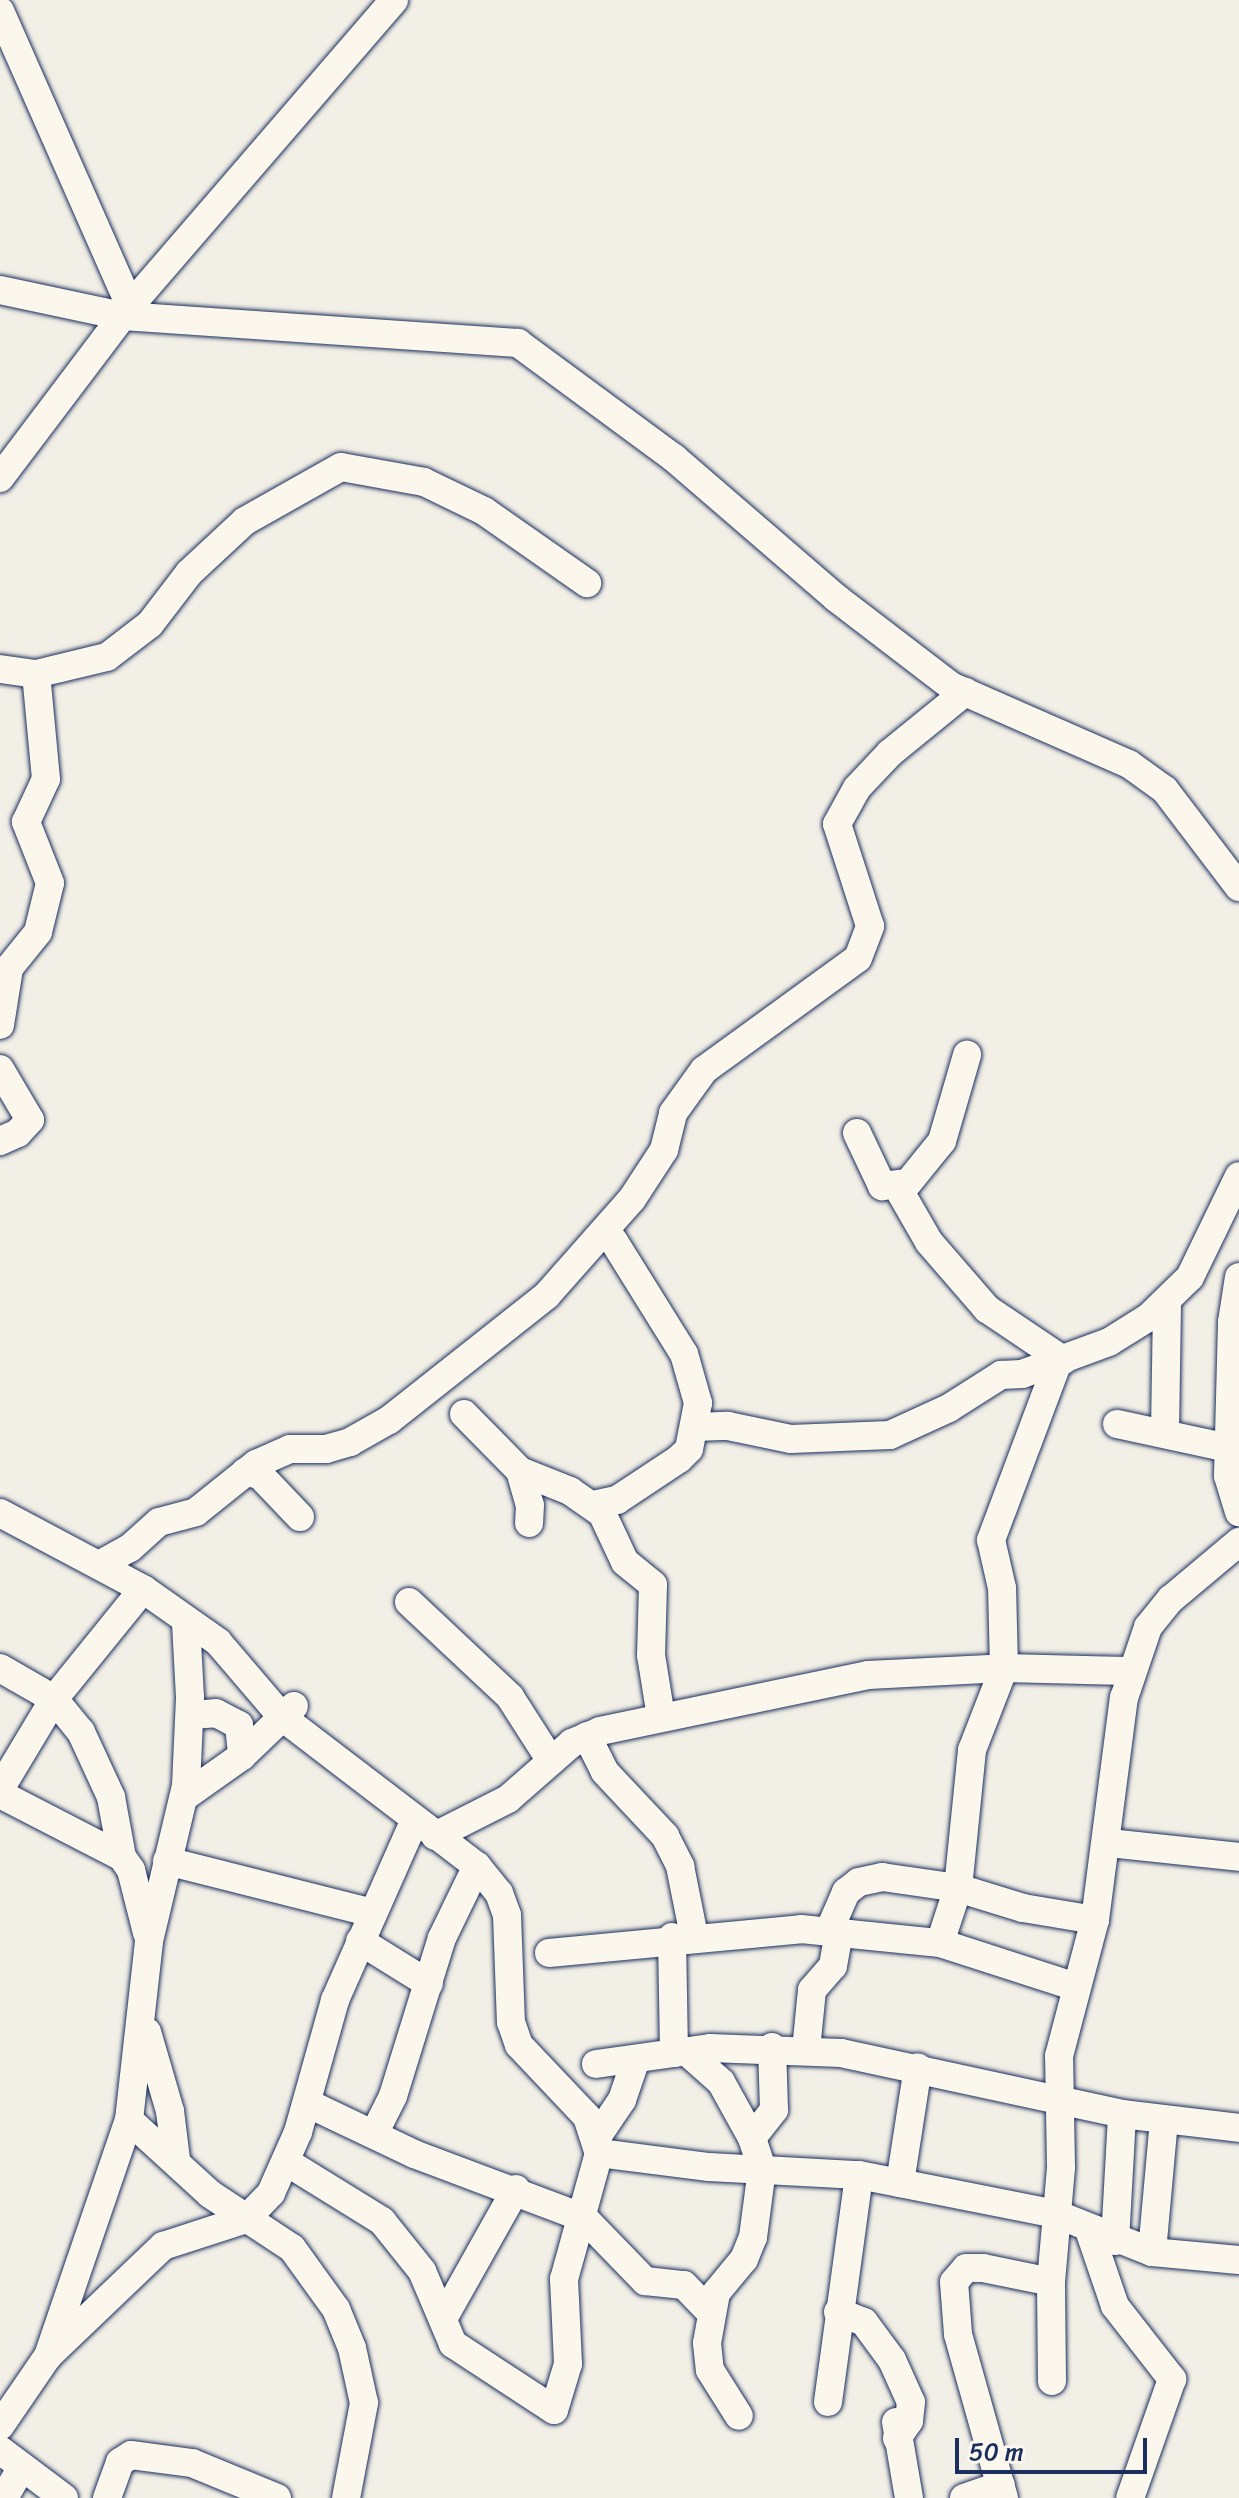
<!DOCTYPE html>
<html>
<head>
<meta charset="utf-8">
<style>
	body { margin:0 }
	#map { position:relative; width:1239px; height:2498px; overflow:hidden; background:#f2efe6; font-family:Sriracha,sans-serif }
	div>[style] { position:absolute }
	.roads { filter:drop-shadow(0 0 2px #1b2f5e) drop-shadow(0 0 2px #1b2f5e) }
	.minor>* { height:28px; margin:-14px; padding:0 14px; transform-origin:14px; border-radius:14px; background:#fbf7ec }
	span { translate:-50% -50%; white-space:nowrap; text-align:center; line-height:1.15; -webkit-text-stroke:7px #fbf7ec; paint-order:stroke }
	.scale { position:absolute; left:955px; top:2438px; width:192px; height:36px; box-sizing:border-box; border:4px solid #1b2f5e; border-top:0; padding-left:10px; font-size:24px; line-height:28px; white-space:nowrap; color:#1b2f5e; -webkit-text-stroke:6px #fbf7ec; paint-order:stroke }
</style>
</head>
<body>
<div id="map">
	<div class="roads">
		<div class="minor">
			<i style="left:0;top:11px;width:322px;rotate:66.2deg"></i>
			<i style="left:0;top:290px;width:125px;rotate:12deg"></i>
			<i style="left:122px;top:316px;width:397px;rotate:3.9deg"></i>
			<i style="left:518px;top:343px;width:194px;rotate:36.4deg"></i>
			<i style="left:674px;top:458px;width:214px;rotate:40.8deg"></i>
			<i style="left:836px;top:598px;width:145px;rotate:37.4deg"></i>
			<i style="left:951px;top:686px;width:194px;rotate:23.7deg"></i>
			<i style="left:1129px;top:764px;width:44px;rotate:35.8deg"></i>
			<i style="left:1165px;top:790px;width:122px;rotate:52.7deg"></i>
			<i style="left:0;top:478px;width:216px;rotate:-52.9deg"></i>
			<i style="left:130px;top:306px;width:404px;rotate:-49.2deg"></i>
			<i style="left:0;top:669px;width:36px;rotate:8deg"></i>
			<i style="left:36px;top:674px;width:73px;rotate:-13.5deg"></i>
			<i style="left:107px;top:657px;width:54px;rotate:-37.5deg"></i>
			<i style="left:150px;top:624px;width:64px;rotate:-52.6deg"></i>
			<i style="left:189px;top:573px;width:76px;rotate:-42.9deg"></i>
			<i style="left:245px;top:521px;width:110px;rotate:-29.4deg"></i>
			<i style="left:341px;top:467px;width:84px;rotate:10.2deg"></i>
			<i style="left:424px;top:482px;width:67px;rotate:25.8deg"></i>
			<i style="left:484px;top:511px;width:126px;rotate:35deg"></i>
			<i style="left:0;top:1025px;width:58px;rotate:-81deg"></i>
			<i style="left:9px;top:968px;width:46px;rotate:-51.1deg"></i>
			<i style="left:38px;top:932px;width:50px;rotate:-76.2deg"></i>
			<i style="left:50px;top:883px;width:66px;rotate:-111.5deg"></i>
			<i style="left:26px;top:822px;width:47px;rotate:-65.1deg"></i>
			<i style="left:46px;top:779px;width:105px;rotate:-95.4deg"></i>
			<i style="left:0;top:1069px;width:59px;rotate:59.5deg"></i>
			<i style="left:30px;top:1120px;width:18px;rotate:133deg"></i>
			<i style="left:18px;top:1133px;width:20px;rotate:156deg"></i>
			<i style="left:857px;top:1133px;width:59px;rotate:64.7deg"></i>
			<i style="left:882px;top:1186px;width:26px;rotate:-7deg"></i>
			<i style="left:908px;top:1183px;width:54px;rotate:-51deg"></i>
			<i style="left:942px;top:1141px;width:90px;rotate:-73.8deg"></i>
			<i style="left:898px;top:1188px;width:62px;rotate:60.1deg"></i>
			<i style="left:929px;top:1242px;width:89px;rotate:49.1deg"></i>
			<i style="left:987px;top:1309px;width:92px;rotate:33.9deg"></i>
			<i style="left:1239px;top:1277px;width:46px;rotate:98.8deg"></i>
			<i style="left:1232px;top:1322px;width:154px;rotate:91.5deg"></i>
			<i style="left:1228px;top:1476px;width:38px;rotate:73deg"></i>
			<i style="left:464px;top:1414px;width:80px;rotate:45.5deg"></i>
			<i style="left:520px;top:1471px;width:35px;rotate:74deg"></i>
			<i style="left:530px;top:1505px;width:18px;rotate:93deg"></i>
			<i style="left:1117px;top:1424px;width:114px;rotate:12.2deg"></i>
			<i style="left:695px;top:1427px;width:33px;rotate:-2deg"></i>
			<i style="left:728px;top:1426px;width:64px;rotate:11.7deg"></i>
			<i style="left:791px;top:1439px;width:99px;rotate:-2.3deg"></i>
			<i style="left:890px;top:1435px;width:65px;rotate:-24.6deg"></i>
			<i style="left:949px;top:1408px;width:62px;rotate:-32.4deg"></i>
			<i style="left:1001px;top:1375px;width:21px;rotate:-3deg"></i>
			<i style="left:1022px;top:1374px;width:93px;rotate:-20.2deg"></i>
			<i style="left:1109px;top:1342px;width:47px;rotate:-32deg"></i>
			<i style="left:1149px;top:1317px;width:57px;rotate:-44.3deg"></i>
			<i style="left:1190px;top:1277px;width:112px;rotate:-64.1deg"></i>
			<i style="left:1165px;top:1432px;width:129px;rotate:-89.1deg"></i>
			<i style="left:520px;top:1471px;width:54px;rotate:21.8deg"></i>
			<i style="left:570px;top:1491px;width:39px;rotate:35deg"></i>
			<i style="left:602px;top:1513px;width:54px;rotate:64.9deg"></i>
			<i style="left:625px;top:1562px;width:36px;rotate:39deg"></i>
			<i style="left:653px;top:1585px;width:70px;rotate:91.6deg"></i>
			<i style="left:651px;top:1655px;width:63px;rotate:80.8deg"></i>
			<i style="left:245px;top:1472px;width:15px;rotate:11deg"></i>
			<i style="left:260px;top:1475px;width:58px;rotate:46.4deg"></i>
			<i style="left:593px;top:1505px;width:25px;rotate:-12deg"></i>
			<i style="left:617px;top:1500px;width:74px;rotate:-33.5deg"></i>
			<i style="left:679px;top:1459px;width:14px;rotate:-45deg"></i>
			<i style="left:689px;top:1449px;width:47px;rotate:-78.9deg"></i>
			<i style="left:698px;top:1403px;width:51px;rotate:-105.9deg"></i>
			<i style="left:684px;top:1354px;width:134px;rotate:-121.9deg"></i>
			<i style="left:0;top:1513px;width:162px;rotate:28deg"></i>
			<i style="left:143px;top:1589px;width:92px;rotate:35.2deg"></i>
			<i style="left:218px;top:1642px;width:99px;rotate:49.5deg"></i>
			<i style="left:282px;top:1717px;width:245px;rotate:37.4deg"></i>
			<i style="left:477px;top:1866px;width:35px;rotate:51deg"></i>
			<i style="left:499px;top:1893px;width:23px;rotate:70deg"></i>
			<i style="left:507px;top:1915px;width:107px;rotate:87.9deg"></i>
			<i style="left:511px;top:2022px;width:24px;rotate:71deg"></i>
			<i style="left:519px;top:2045px;width:99px;rotate:46.6deg"></i>
			<i style="left:587px;top:2117px;width:38px;rotate:72deg"></i>
			<i style="left:599px;top:2153px;width:131px;rotate:105.5deg"></i>
			<i style="left:564px;top:2279px;width:85px;rotate:87.3deg"></i>
			<i style="left:568px;top:2364px;width:48px;rotate:106.9deg"></i>
			<i style="left:554px;top:2410px;width:121px;rotate:-146.8deg"></i>
			<i style="left:453px;top:2344px;width:79px;rotate:-113deg"></i>
			<i style="left:422px;top:2271px;width:64px;rotate:-128.7deg"></i>
			<i style="left:382px;top:2221px;width:110px;rotate:-148.3deg"></i>
			<i style="left:99px;top:1565px;width:35px;rotate:-29deg"></i>
			<i style="left:130px;top:1548px;width:39px;rotate:-42deg"></i>
			<i style="left:159px;top:1522px;width:38px;rotate:-15deg"></i>
			<i style="left:196px;top:1512px;width:77px;rotate:-38.7deg"></i>
			<i style="left:256px;top:1464px;width:37px;rotate:-24deg"></i>
			<i style="left:290px;top:1449px;width:36px"></i>
			<i style="left:326px;top:1449px;width:25px;rotate:-16deg"></i>
			<i style="left:350px;top:1442px;width:45px;rotate:-29.4deg"></i>
			<i style="left:389px;top:1420px;width:201px;rotate:-38.3deg"></i>
			<i style="left:547px;top:1295px;width:128px;rotate:-48.5deg"></i>
			<i style="left:632px;top:1199px;width:59px;rotate:-56.9deg"></i>
			<i style="left:664px;top:1150px;width:38px;rotate:-76deg"></i>
			<i style="left:673px;top:1113px;width:53px;rotate:-54.2deg"></i>
			<i style="left:704px;top:1070px;width:190px;rotate:-36deg"></i>
			<i style="left:858px;top:958px;width:34px;rotate:-69deg"></i>
			<i style="left:870px;top:926px;width:107px;rotate:-107.9deg"></i>
			<i style="left:837px;top:824px;width:41px;rotate:-60.9deg"></i>
			<i style="left:857px;top:788px;width:48px;rotate:-46.7deg"></i>
			<i style="left:890px;top:753px;width:97px;rotate:-39.1deg"></i>
			<i style="left:409px;top:1602px;width:139px;rotate:43.2deg"></i>
			<i style="left:510px;top:1697px;width:76px;rotate:57.4deg"></i>
			<i style="left:0;top:1668px;width:62px;rotate:29.9deg"></i>
			<i style="left:54px;top:1699px;width:43px;rotate:50.7deg"></i>
			<i style="left:81px;top:1732px;width:72px;rotate:65.2deg"></i>
			<i style="left:111px;top:1797px;width:61px;rotate:79.6deg"></i>
			<i style="left:190px;top:1715px;width:26px;rotate:-4deg"></i>
			<i style="left:216px;top:1713px;width:26px;rotate:28deg"></i>
			<i style="left:239px;top:1725px;width:31px;rotate:84deg"></i>
			<i style="left:587px;top:1736px;width:40px;rotate:63.4deg"></i>
			<i style="left:605px;top:1772px;width:88px;rotate:46.8deg"></i>
			<i style="left:665px;top:1836px;width:34px;rotate:63deg"></i>
			<i style="left:680px;top:1866px;width:71px;rotate:78.7deg"></i>
			<i style="left:0;top:1789px;width:105px;rotate:-59deg"></i>
			<i style="left:54px;top:1699px;width:141px;rotate:-51deg"></i>
			<i style="left:0;top:1794px;width:137px;rotate:27.3deg"></i>
			<i style="left:122px;top:1857px;width:16px;rotate:55deg"></i>
			<i style="left:131px;top:1870px;width:65px;rotate:75.7deg"></i>
			<i style="left:184px;top:1797px;width:71px;rotate:-35.3deg"></i>
			<i style="left:242px;top:1756px;width:72px;rotate:-43.9deg"></i>
			<i style="left:435px;top:1836px;width:82px;rotate:-26.9deg"></i>
			<i style="left:508px;top:1799px;width:85px;rotate:-41.2deg"></i>
			<i style="left:572px;top:1743px;width:30px;rotate:-23deg"></i>
			<i style="left:600px;top:1731px;width:274px;rotate:-11.8deg"></i>
			<i style="left:868px;top:1675px;width:136px;rotate:-2.9deg"></i>
			<i style="left:1004px;top:1668px;width:126px;rotate:1.4deg"></i>
			<i style="left:1109px;top:1843px;width:131px;rotate:6.1deg"></i>
			<i style="left:167px;top:1861px;width:211px;rotate:14.2deg"></i>
			<i style="left:829px;top:1931px;width:43px;rotate:-66.4deg"></i>
			<i style="left:846px;top:1892px;width:16px;rotate:-38deg"></i>
			<i style="left:859px;top:1882px;width:24px;rotate:-12deg"></i>
			<i style="left:882px;top:1877px;width:77px;rotate:8.2deg"></i>
			<i style="left:958px;top:1888px;width:68px;rotate:17.1deg"></i>
			<i style="left:1023px;top:1908px;width:73px;rotate:9.5deg"></i>
			<i style="left:672px;top:1937px;width:116px;rotate:89deg"></i>
			<i style="left:360px;top:1941px;width:81px;rotate:31.9deg"></i>
			<i style="left:940px;top:1943px;width:58px;rotate:-71.9deg"></i>
			<i style="left:958px;top:1888px;width:139px;rotate:-84.2deg"></i>
			<i style="left:972px;top:1750px;width:88px;rotate:-68.7deg"></i>
			<i style="left:1004px;top:1668px;width:80px;rotate:-91.4deg"></i>
			<i style="left:1002px;top:1588px;width:49px;rotate:-102.9deg"></i>
			<i style="left:991px;top:1540px;width:190px;rotate:-69.4deg"></i>
			<i style="left:549px;top:1953px;width:253px;rotate:-5.4deg"></i>
			<i style="left:801px;top:1929px;width:140px;rotate:5.8deg"></i>
			<i style="left:940px;top:1943px;width:143px;rotate:17.9deg"></i>
			<i style="left:147px;top:2032px;width:82px;rotate:73.8deg"></i>
			<i style="left:170px;top:2111px;width:48px;rotate:82.9deg"></i>
			<i style="left:806px;top:2050px;width:60px;rotate:-84.3deg"></i>
			<i style="left:812px;top:1990px;width:32px;rotate:-49deg"></i>
			<i style="left:833px;top:1966px;width:34px;rotate:-80deg"></i>
			<i style="left:686px;top:2051px;width:47px;rotate:41.5deg"></i>
			<i style="left:721px;top:2082px;width:64px;rotate:61deg"></i>
			<i style="left:752px;top:2138px;width:33px;rotate:72deg"></i>
			<i style="left:762px;top:2169px;width:69px;rotate:97.5deg"></i>
			<i style="left:753px;top:2237px;width:24px;rotate:112deg"></i>
			<i style="left:744px;top:2259px;width:44px;rotate:129.5deg"></i>
			<i style="left:716px;top:2293px;width:51px;rotate:100.2deg"></i>
			<i style="left:707px;top:2343px;width:27px;rotate:84deg"></i>
			<i style="left:710px;top:2370px;width:54px;rotate:57.8deg"></i>
			<i style="left:596px;top:2064px;width:115px;rotate:-8deg"></i>
			<i style="left:710px;top:2048px;width:131px;rotate:2.2deg"></i>
			<i style="left:841px;top:2053px;width:288px;rotate:12.2deg"></i>
			<i style="left:1122px;top:2114px;width:118px;rotate:6.8deg"></i>
			<i style="left:307px;top:2103px;width:119px;rotate:25.5deg"></i>
			<i style="left:414px;top:2154px;width:182px;rotate:20.6deg"></i>
			<i style="left:584px;top:2218px;width:88px;rotate:45.9deg"></i>
			<i style="left:645px;top:2281px;width:39px;rotate:6deg"></i>
			<i style="left:684px;top:2285px;width:39px;rotate:46deg"></i>
			<i style="left:129px;top:2120px;width:110px;rotate:42.4deg"></i>
			<i style="left:210px;top:2194px;width:98px;rotate:33.4deg"></i>
			<i style="left:292px;top:2248px;width:75px;rotate:54.2deg"></i>
			<i style="left:336px;top:2309px;width:42px;rotate:67.7deg"></i>
			<i style="left:352px;top:2348px;width:56px;rotate:77.7deg"></i>
			<i style="left:364px;top:2403px;width:97px;rotate:100.7deg"></i>
			<i style="left:374px;top:2134px;width:42px;rotate:-63.4deg"></i>
			<i style="left:393px;top:2096px;width:165px;rotate:-72.8deg"></i>
			<i style="left:442px;top:1938px;width:80px;rotate:-64.1deg"></i>
			<i style="left:597px;top:2137px;width:45px;rotate:-56deg"></i>
			<i style="left:622px;top:2100px;width:43px;rotate:-71.1deg"></i>
			<i style="left:752px;top:2138px;width:36px;rotate:-52deg"></i>
			<i style="left:774px;top:2110px;width:63px;rotate:-91.8deg"></i>
			<i style="left:599px;top:2153px;width:111px;rotate:7.3deg"></i>
			<i style="left:709px;top:2167px;width:150px;rotate:3.1deg"></i>
			<i style="left:859px;top:2175px;width:201px;rotate:11.2deg"></i>
			<i style="left:1056px;top:2214px;width:103px;rotate:21.6deg"></i>
			<i style="left:1152px;top:2252px;width:87px;rotate:5.3deg"></i>
			<i style="left:900px;top:2183px;width:117px;rotate:-81.2deg"></i>
			<i style="left:1089px;top:2230px;width:80px;rotate:71.1deg"></i>
			<i style="left:1115px;top:2306px;width:93px;rotate:52deg"></i>
			<i style="left:1172px;top:2379px;width:126px;rotate:109.4deg"></i>
			<i style="left:1115px;top:2241px;width:127px;rotate:-86.8deg"></i>
			<i style="left:1152px;top:2252px;width:132px;rotate:-84.8deg"></i>
			<i style="left:838px;top:2312px;width:28px;rotate:21deg"></i>
			<i style="left:864px;top:2322px;width:47px;rotate:53.6deg"></i>
			<i style="left:892px;top:2360px;width:46px;rotate:65.7deg"></i>
			<i style="left:911px;top:2402px;width:19px;rotate:96deg"></i>
			<i style="left:909px;top:2421px;width:21px;rotate:125deg"></i>
			<i style="left:443px;top:2319px;width:149px;rotate:-60.7deg"></i>
			<i style="left:49px;top:2355px;width:158px;rotate:-43.7deg"></i>
			<i style="left:163px;top:2246px;width:87px;rotate:-18deg"></i>
			<i style="left:246px;top:2219px;width:36px;rotate:-46deg"></i>
			<i style="left:271px;top:2193px;width:67px;rotate:-66.1deg"></i>
			<i style="left:298px;top:2132px;width:137px;rotate:-74.3deg"></i>
			<i style="left:335px;top:2000px;width:195px;rotate:-66.1deg"></i>
			<i style="left:1052px;top:2381px;width:99px;rotate:-90.6deg"></i>
			<i style="left:1051px;top:2282px;width:115px;rotate:-85deg"></i>
			<i style="left:1061px;top:2167px;width:111px;rotate:-91deg"></i>
			<i style="left:1059px;top:2056px;width:141px;rotate:-75.2deg"></i>
			<i style="left:1095px;top:1920px;width:224px;rotate:-82.6deg"></i>
			<i style="left:1124px;top:1698px;width:75px;rotate:-71.3deg"></i>
			<i style="left:1148px;top:1627px;width:36px;rotate:-51deg"></i>
			<i style="left:1171px;top:1599px;width:89px;rotate:-40deg"></i>
			<i style="left:828px;top:2402px;width:229px;rotate:-82.2deg"></i>
			<i style="left:896px;top:2422px;width:77px;rotate:80.3deg"></i>
			<i style="left:0;top:2426px;width:85px;rotate:-55.6deg"></i>
			<i style="left:48px;top:2356px;width:250px;rotate:-71.1deg"></i>
			<i style="left:129px;top:2120px;width:180px;rotate:-83.6deg"></i>
			<i style="left:149px;top:1941px;width:159px;rotate:-76.6deg"></i>
			<i style="left:186px;top:1786px;width:89px;rotate:-87.4deg"></i>
			<i style="left:190px;top:1697px;width:75px;rotate:-93.1deg"></i>
			<i style="left:0;top:2450px;width:80px;rotate:36.9deg"></i>
			<i style="left:4px;top:2498px;width:36px;rotate:-60deg"></i>
			<i style="left:107px;top:2498px;width:38px;rotate:-70deg"></i>
			<i style="left:120px;top:2462px;width:13px;rotate:-32deg"></i>
			<i style="left:131px;top:2455px;width:62px;rotate:7.5deg"></i>
			<i style="left:192px;top:2463px;width:92px;rotate:22.4deg"></i>
			<i style="left:964px;top:2498px;width:39px;rotate:-19deg"></i>
			<i style="left:1004px;top:2498px;width:170px;rotate:-105.7deg"></i>
			<i style="left:958px;top:2334px;width:52px;rotate:-94.4deg"></i>
			<i style="left:954px;top:2282px;width:18px;rotate:-49deg"></i>
			<i style="left:966px;top:2268px;width:17px"></i>
			<i style="left:983px;top:2268px;width:69px;rotate:11.6deg"></i>
		</div>
	</div>
	<div class="scale">50 m</div>
</div>
</body>
</html>
